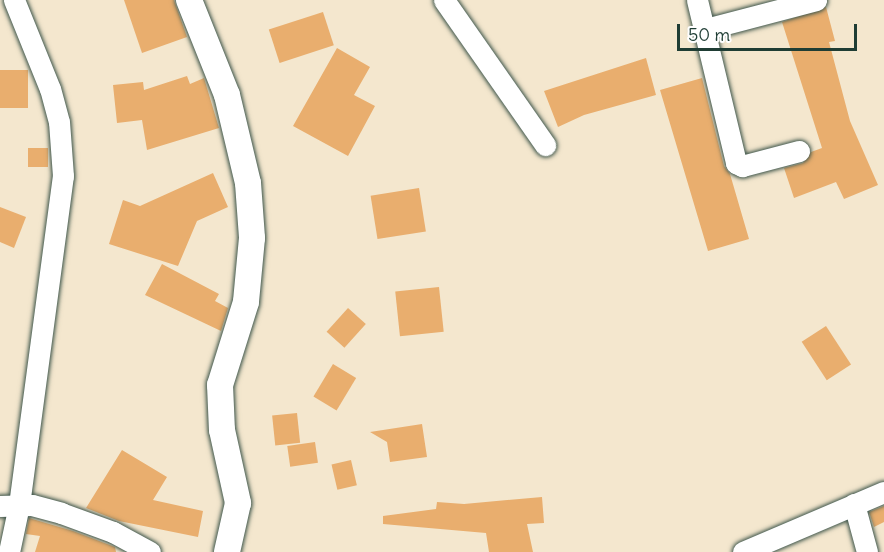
<!DOCTYPE html>
<html>
<head>
<meta charset="utf-8">
<style>
	body { margin:0 }
	#map { position:relative; width:884px; height:552px; overflow:hidden; background:#f4e7ce; font-family:Delius,sans-serif }
	div>[style] { position:absolute }
	.building>* { inset:0; background:#e9ae6e; transform-origin:0 0 }
	.roads { filter:drop-shadow(0 0 2px #3f564b) drop-shadow(0 0 2px #3f564b) }
	.minor>* { height:21px; margin:-10.5px; padding:0 10.5px; transform-origin:10.5px; border-radius:10.5px; background:#fff }
	.tertiary>* { height:26px; margin:-13px; padding:0 13px; transform-origin:13px; border-radius:13px; background:#fff }
	span { translate:-50% -50%; white-space:nowrap; text-align:center; line-height:1.15; -webkit-text-stroke:4.5px #fff; paint-order:stroke }
	.scale { position:absolute; left:677px; top:24px; width:180px; height:27px; box-sizing:border-box; border:3px solid #1f3d34; border-top:0; padding-left:8px; font-size:18px; line-height:21px; white-space:nowrap; color:#1f3d34; -webkit-text-stroke:4px #fff; paint-order:stroke }
</style>
</head>
<body>
<div id="map">
	<div class="building">
		<i style="clip-path:polygon(124px 0,174px 0,187px 37px,142px 53px)"></i>
		<i style="clip-path:polygon(826px 7px,835px 41px,829px 42px,850px 121px,878px 185px,844px 199px,836px 182px,794px 198px,784px 168px,803px 163px,811px 152px,822px 148px,782px 22px)"></i>
		<i style="left:323px;top:12px;width:35px;height:57px;rotate:72deg"></i>
		<i style="clip-path:polygon(337px 48px,370px 67px,354px 95px,375px 106px,348px 156px,293px 126px)"></i>
		<i style="clip-path:polygon(646px 58px,656px 95px,584px 115px,558px 127px,544px 91px)"></i>
		<i style="left:0;top:70px;width:28px;height:38px"></i>
		<i style="clip-path:polygon(187px 76px,190px 84px,204px 78px,219px 128px,147px 150px,142px 120px,117px 123px,113px 85px,143px 82px,144px 90px)"></i>
		<i style="clip-path:polygon(702px 78px,724px 166px,730px 174px,749px 239px,708px 251px,660px 90px)"></i>
		<i style="left:28px;top:148px;width:20px;height:19px"></i>
		<i style="clip-path:polygon(213px 173px,228px 207px,197px 221px,178px 266px,109px 244px,123px 200px,140px 206px)"></i>
		<i style="left:419px;top:188px;width:44px;height:49px;rotate:81deg"></i>
		<i style="clip-path:polygon(0 207px,26px 217px,14px 248px,0 242px)"></i>
		<i style="clip-path:polygon(162px 264px,219px 294px,215px 301px,228px 308px,221px 331px,145px 295px)"></i>
		<i style="left:439px;top:287px;width:45px;height:44px;rotate:84deg"></i>
		<i style="left:348px;top:308px;width:24px;height:32px;rotate:42deg"></i>
		<i style="left:826px;top:326px;width:46px;height:29px;rotate:57deg"></i>
		<i style="left:333px;top:364px;width:27px;height:38px;rotate:31deg"></i>
		<i style="left:297px;top:413px;width:30px;height:25px;rotate:84deg"></i>
		<i style="clip-path:polygon(422px 424px,427px 457px,390px 462px,387px 442px,370px 432px)"></i>
		<i style="left:315px;top:442px;width:21px;height:28px;rotate:82deg"></i>
		<i style="clip-path:polygon(122px 450px,167px 477px,153px 500px,203px 511px,198px 537px,119px 521px,86px 508px)"></i>
		<i style="left:351px;top:460px;width:26px;height:20px;rotate:77deg"></i>
		<i style="clip-path:polygon(542px 497px,544px 523px,527px 524px,533px 552px,489px 552px,486px 533px,383px 524px,383px 516px,436px 509px,437px 502px,464px 504px)"></i>
		<i style="clip-path:polygon(884px 506px,884px 522px,874px 527px,869px 512px)"></i>
		<i style="clip-path:polygon(29px 518px,73px 531px,115px 547px,116px 552px,35px 552px,40px 536px,26px 534px)"></i>
	</div>
	<div class="roads">
		<div class="minor">
			<i style="left:444px;top:0;width:177px;rotate:55.1deg"></i>
			<i style="left:697px;top:0;width:168px;rotate:76.5deg"></i>
			<i style="left:736px;top:163px;width:7px;rotate:27deg"></i>
			<i style="left:742px;top:166px;width:59px;rotate:-14.7deg"></i>
			<i style="left:702px;top:30px;width:118px;rotate:-14.7deg"></i>
			<i style="left:854px;top:504px;width:50px;rotate:74.8deg"></i>
			<i style="left:0;top:506px;width:32px;rotate:-2deg"></i>
			<i style="left:32px;top:505px;width:30px;rotate:15deg"></i>
			<i style="left:61px;top:513px;width:55px;rotate:20.1deg"></i>
			<i style="left:113px;top:532px;width:42px;rotate:28.4deg"></i>
			<i style="left:9px;top:552px;width:48px;rotate:-78deg"></i>
			<i style="left:19px;top:505px;width:332px;rotate:-82.4deg"></i>
			<i style="left:63px;top:176px;width:54px;rotate:-94.2deg"></i>
			<i style="left:59px;top:122px;width:34px;rotate:-105deg"></i>
			<i style="left:50px;top:89px;width:96px;rotate:-112deg"></i>
			<i style="left:743px;top:552px;width:153px;rotate:-23.1deg"></i>
		</div>
		<div class="tertiary">
			<i style="left:189px;top:0;width:102px;rotate:68.2deg"></i>
			<i style="left:227px;top:95px;width:90px;rotate:76.6deg"></i>
			<i style="left:248px;top:183px;width:55px;rotate:85.8deg"></i>
			<i style="left:252px;top:238px;width:64px;rotate:95.4deg"></i>
			<i style="left:246px;top:302px;width:87px;rotate:107.4deg"></i>
			<i style="left:220px;top:385px;width:45px;rotate:87.5deg"></i>
			<i style="left:222px;top:430px;width:75px;rotate:77.6deg"></i>
			<i style="left:238px;top:503px;width:50px;rotate:102.7deg"></i>
		</div>
	</div>
	<div class="scale">50 m</div>
</div>
</body>
</html>
